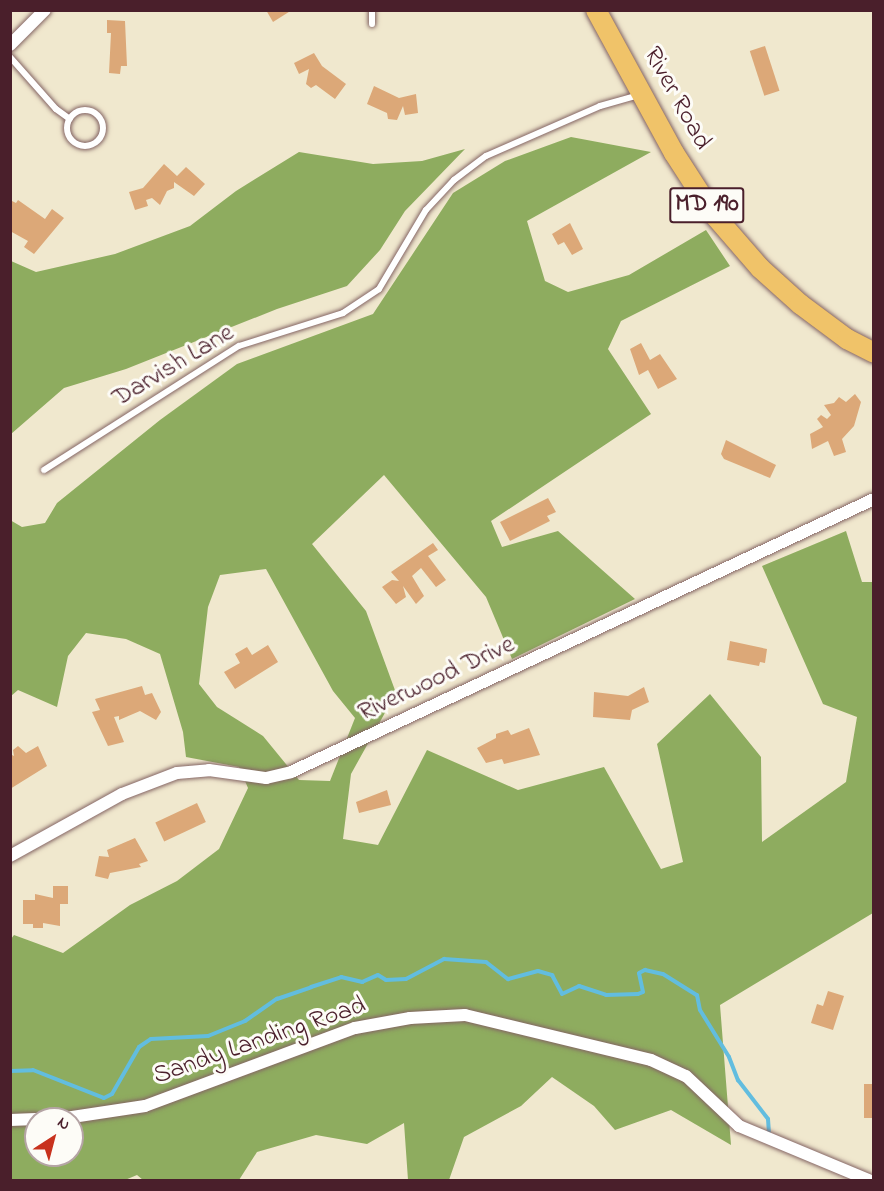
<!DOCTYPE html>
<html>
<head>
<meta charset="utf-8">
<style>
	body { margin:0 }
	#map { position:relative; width:884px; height:1191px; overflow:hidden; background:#f0e8ce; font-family:"Indie Flower",sans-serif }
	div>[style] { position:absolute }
	.forest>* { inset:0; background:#8eac5f }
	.stream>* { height:4px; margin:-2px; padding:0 2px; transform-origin:2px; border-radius:2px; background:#62bddf }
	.building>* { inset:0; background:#dca878; transform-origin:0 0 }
	.roads { filter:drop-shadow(0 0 2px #846564) drop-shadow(0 0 2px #846564) }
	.lane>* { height:6px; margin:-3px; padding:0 3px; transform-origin:3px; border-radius:3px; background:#fff }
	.lane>.ring { margin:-3px; padding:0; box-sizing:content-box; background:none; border:6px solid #fff; border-radius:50% }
	.street>* { height:12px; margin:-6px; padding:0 6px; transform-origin:6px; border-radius:6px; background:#fff }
	.primary>* { height:20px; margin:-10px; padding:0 10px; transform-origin:10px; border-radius:10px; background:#f0c369 }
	span { translate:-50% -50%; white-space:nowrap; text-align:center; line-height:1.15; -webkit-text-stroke:6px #fdfcf7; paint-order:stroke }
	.shield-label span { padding:2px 4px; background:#fdfcf7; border:2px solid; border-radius:4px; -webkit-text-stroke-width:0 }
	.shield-label { font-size:24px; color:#4a1f2b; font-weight:700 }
	.street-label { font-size:26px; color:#4a1f2b }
	.frame { position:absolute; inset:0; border:12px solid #4a1f2b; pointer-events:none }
	.north { position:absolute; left:24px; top:1107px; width:60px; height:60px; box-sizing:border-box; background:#fdfcf7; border:2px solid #b5a4a5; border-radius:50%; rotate:36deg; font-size:16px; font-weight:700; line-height:24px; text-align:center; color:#4a1f2b }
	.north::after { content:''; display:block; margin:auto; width:21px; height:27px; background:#c8321e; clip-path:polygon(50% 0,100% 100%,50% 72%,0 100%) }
</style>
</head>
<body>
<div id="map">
	<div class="forest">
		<i style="clip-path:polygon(evenodd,571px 137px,651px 152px,527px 221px,545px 281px,568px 292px,629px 275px,706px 230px,730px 266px,621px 321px,608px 349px,651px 414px,491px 521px,502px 547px,558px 531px,635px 599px,512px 659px,486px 597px,384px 475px,312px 544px,366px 611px,396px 693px,351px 774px,343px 839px,378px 845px,427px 750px,518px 790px,604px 767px,661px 869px,683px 862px,657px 744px,710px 694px,761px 757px,762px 842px,846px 782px,857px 717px,823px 704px,762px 566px,846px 531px,862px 582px,873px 582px,873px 913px,720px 1005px,731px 1145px,671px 1110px,615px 1130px,594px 1106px,552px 1077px,521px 1106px,464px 1137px,449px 1180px,408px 1180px,404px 1123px,367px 1144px,316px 1135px,257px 1152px,239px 1180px,143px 1180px,137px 1175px,125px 1180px,11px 1180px,11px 939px,14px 935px,63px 953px,130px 905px,177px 881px,219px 849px,248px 788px,239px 767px,186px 757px,183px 732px,160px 654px,126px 639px,86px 633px,68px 656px,57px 707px,18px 690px,11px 696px,10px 520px,22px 527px,45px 523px,57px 503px,160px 420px,237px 364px,373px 314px,453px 193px,505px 161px,571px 137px,266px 569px,333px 691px,355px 718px,330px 781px,299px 780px,263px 736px,217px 707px,199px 684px,208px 607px,220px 575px,266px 569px,571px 137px,36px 1119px,72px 1119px,72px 1155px,36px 1155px,36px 1119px)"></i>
		<i style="clip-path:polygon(465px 149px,405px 211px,380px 250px,347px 286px,277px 309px,126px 369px,64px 388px,11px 434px,11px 261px,36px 272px,115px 254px,190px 226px,236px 191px,299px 152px,373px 164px,422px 161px)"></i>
	</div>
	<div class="stream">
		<i style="left:10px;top:1071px;width:23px;rotate:-2deg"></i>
		<i style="left:33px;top:1070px;width:76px;rotate:21.5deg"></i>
		<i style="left:104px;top:1098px;width:9px;rotate:-27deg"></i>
		<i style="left:112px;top:1094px;width:54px;rotate:-60.1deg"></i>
		<i style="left:139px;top:1047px;width:14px;rotate:-34deg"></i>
		<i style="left:151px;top:1039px;width:57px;rotate:-3deg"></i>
		<i style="left:208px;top:1036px;width:40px;rotate:-22deg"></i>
		<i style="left:245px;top:1021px;width:39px;rotate:-35deg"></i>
		<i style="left:277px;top:999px;width:36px;rotate:-19deg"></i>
		<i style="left:311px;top:987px;width:32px;rotate:-18deg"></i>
		<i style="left:341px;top:977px;width:22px;rotate:13deg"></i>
		<i style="left:362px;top:982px;width:17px;rotate:-24deg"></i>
		<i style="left:378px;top:975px;width:9px;rotate:32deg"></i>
		<i style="left:386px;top:980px;width:20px;rotate:-3deg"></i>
		<i style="left:406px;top:979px;width:43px;rotate:-27.8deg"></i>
		<i style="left:444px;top:959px;width:42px;rotate:4.1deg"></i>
		<i style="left:486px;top:962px;width:28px;rotate:38deg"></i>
		<i style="left:508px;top:979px;width:31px;rotate:-15deg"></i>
		<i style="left:538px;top:971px;width:15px;rotate:16deg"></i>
		<i style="left:552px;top:975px;width:21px;rotate:62deg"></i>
		<i style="left:562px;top:994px;width:19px;rotate:-25deg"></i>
		<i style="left:579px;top:986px;width:28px;rotate:18deg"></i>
		<i style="left:606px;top:995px;width:32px;rotate:-2deg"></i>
		<i style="left:638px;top:994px;width:5px;rotate:-22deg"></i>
		<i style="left:643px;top:992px;width:19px;rotate:-102deg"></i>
		<i style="left:639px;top:973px;width:7px;rotate:-27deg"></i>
		<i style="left:645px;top:970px;width:18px;rotate:13deg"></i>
		<i style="left:663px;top:974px;width:40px;rotate:32deg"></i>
		<i style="left:697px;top:995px;width:15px;rotate:79deg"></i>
		<i style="left:700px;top:1010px;width:55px;rotate:58.3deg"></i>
		<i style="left:729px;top:1057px;width:25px;rotate:69deg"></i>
		<i style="left:738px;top:1080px;width:49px;rotate:52.4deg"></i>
		<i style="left:768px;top:1119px;width:15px;rotate:86deg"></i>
	</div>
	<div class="building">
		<i style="clip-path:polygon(266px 10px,292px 10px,273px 22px)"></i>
		<i style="clip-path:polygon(107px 20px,125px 21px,127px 66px,121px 66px,120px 74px,109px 73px,111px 33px,107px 33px)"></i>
		<i style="left:765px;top:46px;width:47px;height:16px;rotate:72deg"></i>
		<i style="clip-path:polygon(314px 53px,322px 66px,346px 84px,335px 99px,316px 85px,311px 88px,306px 84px,309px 69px,299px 74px,294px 63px)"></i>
		<i style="clip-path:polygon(374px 86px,399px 98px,416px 94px,418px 113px,405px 115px,403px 106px,397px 120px,388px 119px,387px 113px,367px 104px)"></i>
		<i style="clip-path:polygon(164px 164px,177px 176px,186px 167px,205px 184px,194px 196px,174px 182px,174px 188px,167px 191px,160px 205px,152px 198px,146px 200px,148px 206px,135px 210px,129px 192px,143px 188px)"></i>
		<i style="clip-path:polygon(10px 200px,16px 203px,18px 200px,45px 219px,52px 209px,64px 218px,34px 254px,24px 247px,28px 241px,10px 231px)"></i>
		<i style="clip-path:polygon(570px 223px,583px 249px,572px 255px,564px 242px,558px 245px,552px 234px)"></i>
		<i style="clip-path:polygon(641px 343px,650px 360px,660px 354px,677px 379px,658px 389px,648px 370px,639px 375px,630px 349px)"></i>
		<i style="clip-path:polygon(855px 394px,861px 402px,854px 426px,842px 439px,846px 452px,834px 456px,828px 441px,812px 449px,810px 434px,823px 427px,817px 419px,821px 415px,827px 419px,831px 415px,824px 405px,834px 403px,839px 397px,846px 402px)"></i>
		<i style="clip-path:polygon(726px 440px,776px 465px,770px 478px,724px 459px,721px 454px)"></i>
		<i style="clip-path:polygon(548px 498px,556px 512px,547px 516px,550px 521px,510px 541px,500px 522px)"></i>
		<i style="clip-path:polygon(433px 543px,438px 550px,428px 556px,446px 580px,436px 587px,421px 568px,412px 576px,424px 596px,416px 604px,403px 586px,406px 597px,396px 604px,382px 587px,392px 580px,399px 581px,391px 572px)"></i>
		<i style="clip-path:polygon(730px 641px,767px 649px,765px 663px,760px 662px,759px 666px,727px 660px)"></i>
		<i style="clip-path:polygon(268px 645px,278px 662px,235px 689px,224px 672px,240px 663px,235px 654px,247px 647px,252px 655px)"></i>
		<i style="clip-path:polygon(142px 686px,145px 695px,152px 693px,161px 712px,156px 720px,140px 711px,119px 720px,119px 716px,114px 717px,124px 742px,108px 746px,92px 712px,100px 710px,95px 699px)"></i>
		<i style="clip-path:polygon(644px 687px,649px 702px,632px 710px,630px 720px,593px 717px,594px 692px,628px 696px)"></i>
		<i style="clip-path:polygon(529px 728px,540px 755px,504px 764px,502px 759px,486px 763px,477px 748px,496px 738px,496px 734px,508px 730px,511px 735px)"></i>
		<i style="clip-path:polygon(18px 746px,26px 753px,38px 746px,47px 766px,10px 789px,10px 754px,14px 756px,13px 750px)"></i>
		<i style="clip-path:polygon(387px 790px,391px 805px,359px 813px,356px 802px)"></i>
		<i style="left:197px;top:803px;width:21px;height:46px;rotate:65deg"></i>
		<i style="clip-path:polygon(135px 838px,148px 861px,139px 864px,141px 867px,110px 873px,108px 879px,95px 876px,99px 856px,109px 857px,107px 850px)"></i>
		<i style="clip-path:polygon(53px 886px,68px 886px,68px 904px,60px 904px,60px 926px,43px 923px,43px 928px,33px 928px,33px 924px,23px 924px,23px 900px,35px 900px,35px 894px,53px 898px)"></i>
		<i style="clip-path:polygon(828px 991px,844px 996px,833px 1030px,811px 1023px,817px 1004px,823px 1006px)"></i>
		<i style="left:864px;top:1084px;width:10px;height:34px"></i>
	</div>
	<div class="roads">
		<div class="lane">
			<i style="left:372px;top:10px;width:14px;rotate:90deg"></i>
			<i style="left:10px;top:57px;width:69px;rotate:48.5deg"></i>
			<i style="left:56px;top:109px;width:17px;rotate:36deg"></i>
			<i class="ring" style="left:67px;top:110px;width:30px;height:30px"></i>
			<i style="left:44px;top:470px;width:231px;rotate:-32.5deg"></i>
			<i style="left:239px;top:346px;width:109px;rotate:-17.6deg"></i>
			<i style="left:343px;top:313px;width:43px;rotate:-33.7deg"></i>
			<i style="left:379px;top:289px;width:92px;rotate:-59.3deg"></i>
			<i style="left:426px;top:210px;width:41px;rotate:-47deg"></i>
			<i style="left:454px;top:180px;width:40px;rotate:-37deg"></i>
			<i style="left:486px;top:156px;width:124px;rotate:-23.7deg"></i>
			<i style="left:600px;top:106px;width:41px;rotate:-15.8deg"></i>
		</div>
		<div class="street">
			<i style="left:10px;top:45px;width:49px;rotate:-45deg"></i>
			<i style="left:10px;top:856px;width:128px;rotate:-29deg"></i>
			<i style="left:122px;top:794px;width:59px;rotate:-20.9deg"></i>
			<i style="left:177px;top:773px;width:32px;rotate:-5deg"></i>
			<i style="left:209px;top:770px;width:58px;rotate:8deg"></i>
			<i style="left:266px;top:778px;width:26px;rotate:-13deg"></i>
			<i style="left:291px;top:772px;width:644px;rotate:-25.09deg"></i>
			<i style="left:59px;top:1119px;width:87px;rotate:-8.6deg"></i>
			<i style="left:145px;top:1106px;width:224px;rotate:-20.4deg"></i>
			<i style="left:355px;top:1028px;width:56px;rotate:-10.3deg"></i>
			<i style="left:410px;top:1018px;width:55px;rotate:-3.1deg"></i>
			<i style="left:465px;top:1015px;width:191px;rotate:13.6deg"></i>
			<i style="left:651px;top:1060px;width:38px;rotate:25deg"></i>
			<i style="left:686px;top:1076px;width:73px;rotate:43.3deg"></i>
			<i style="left:739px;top:1126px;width:141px;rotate:22.6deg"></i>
			<i style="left:10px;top:1120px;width:26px;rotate:-2deg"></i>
		</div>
		<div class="primary">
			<i style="left:596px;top:10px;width:163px;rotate:61.4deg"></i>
			<i style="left:674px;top:153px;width:74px;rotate:57.2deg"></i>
			<i style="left:714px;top:215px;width:70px;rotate:49deg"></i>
			<i style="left:760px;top:268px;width:54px;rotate:42deg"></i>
			<i style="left:800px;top:304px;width:59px;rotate:36.7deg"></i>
			<i style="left:847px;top:339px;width:30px;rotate:27deg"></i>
		</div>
	</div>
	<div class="shield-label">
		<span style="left:707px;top:205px">MD 190</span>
	</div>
	<div class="street-label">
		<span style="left:676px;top:99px;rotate:61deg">River Road</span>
		<span style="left:174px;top:367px;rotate:-31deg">Darvish Lane</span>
		<span style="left:437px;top:680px;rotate:-25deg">Riverwood Drive</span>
		<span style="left:260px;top:1042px;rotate:-19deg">Sandy Landing Road</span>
	</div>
	<div class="frame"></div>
	<div class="north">N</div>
</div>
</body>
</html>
